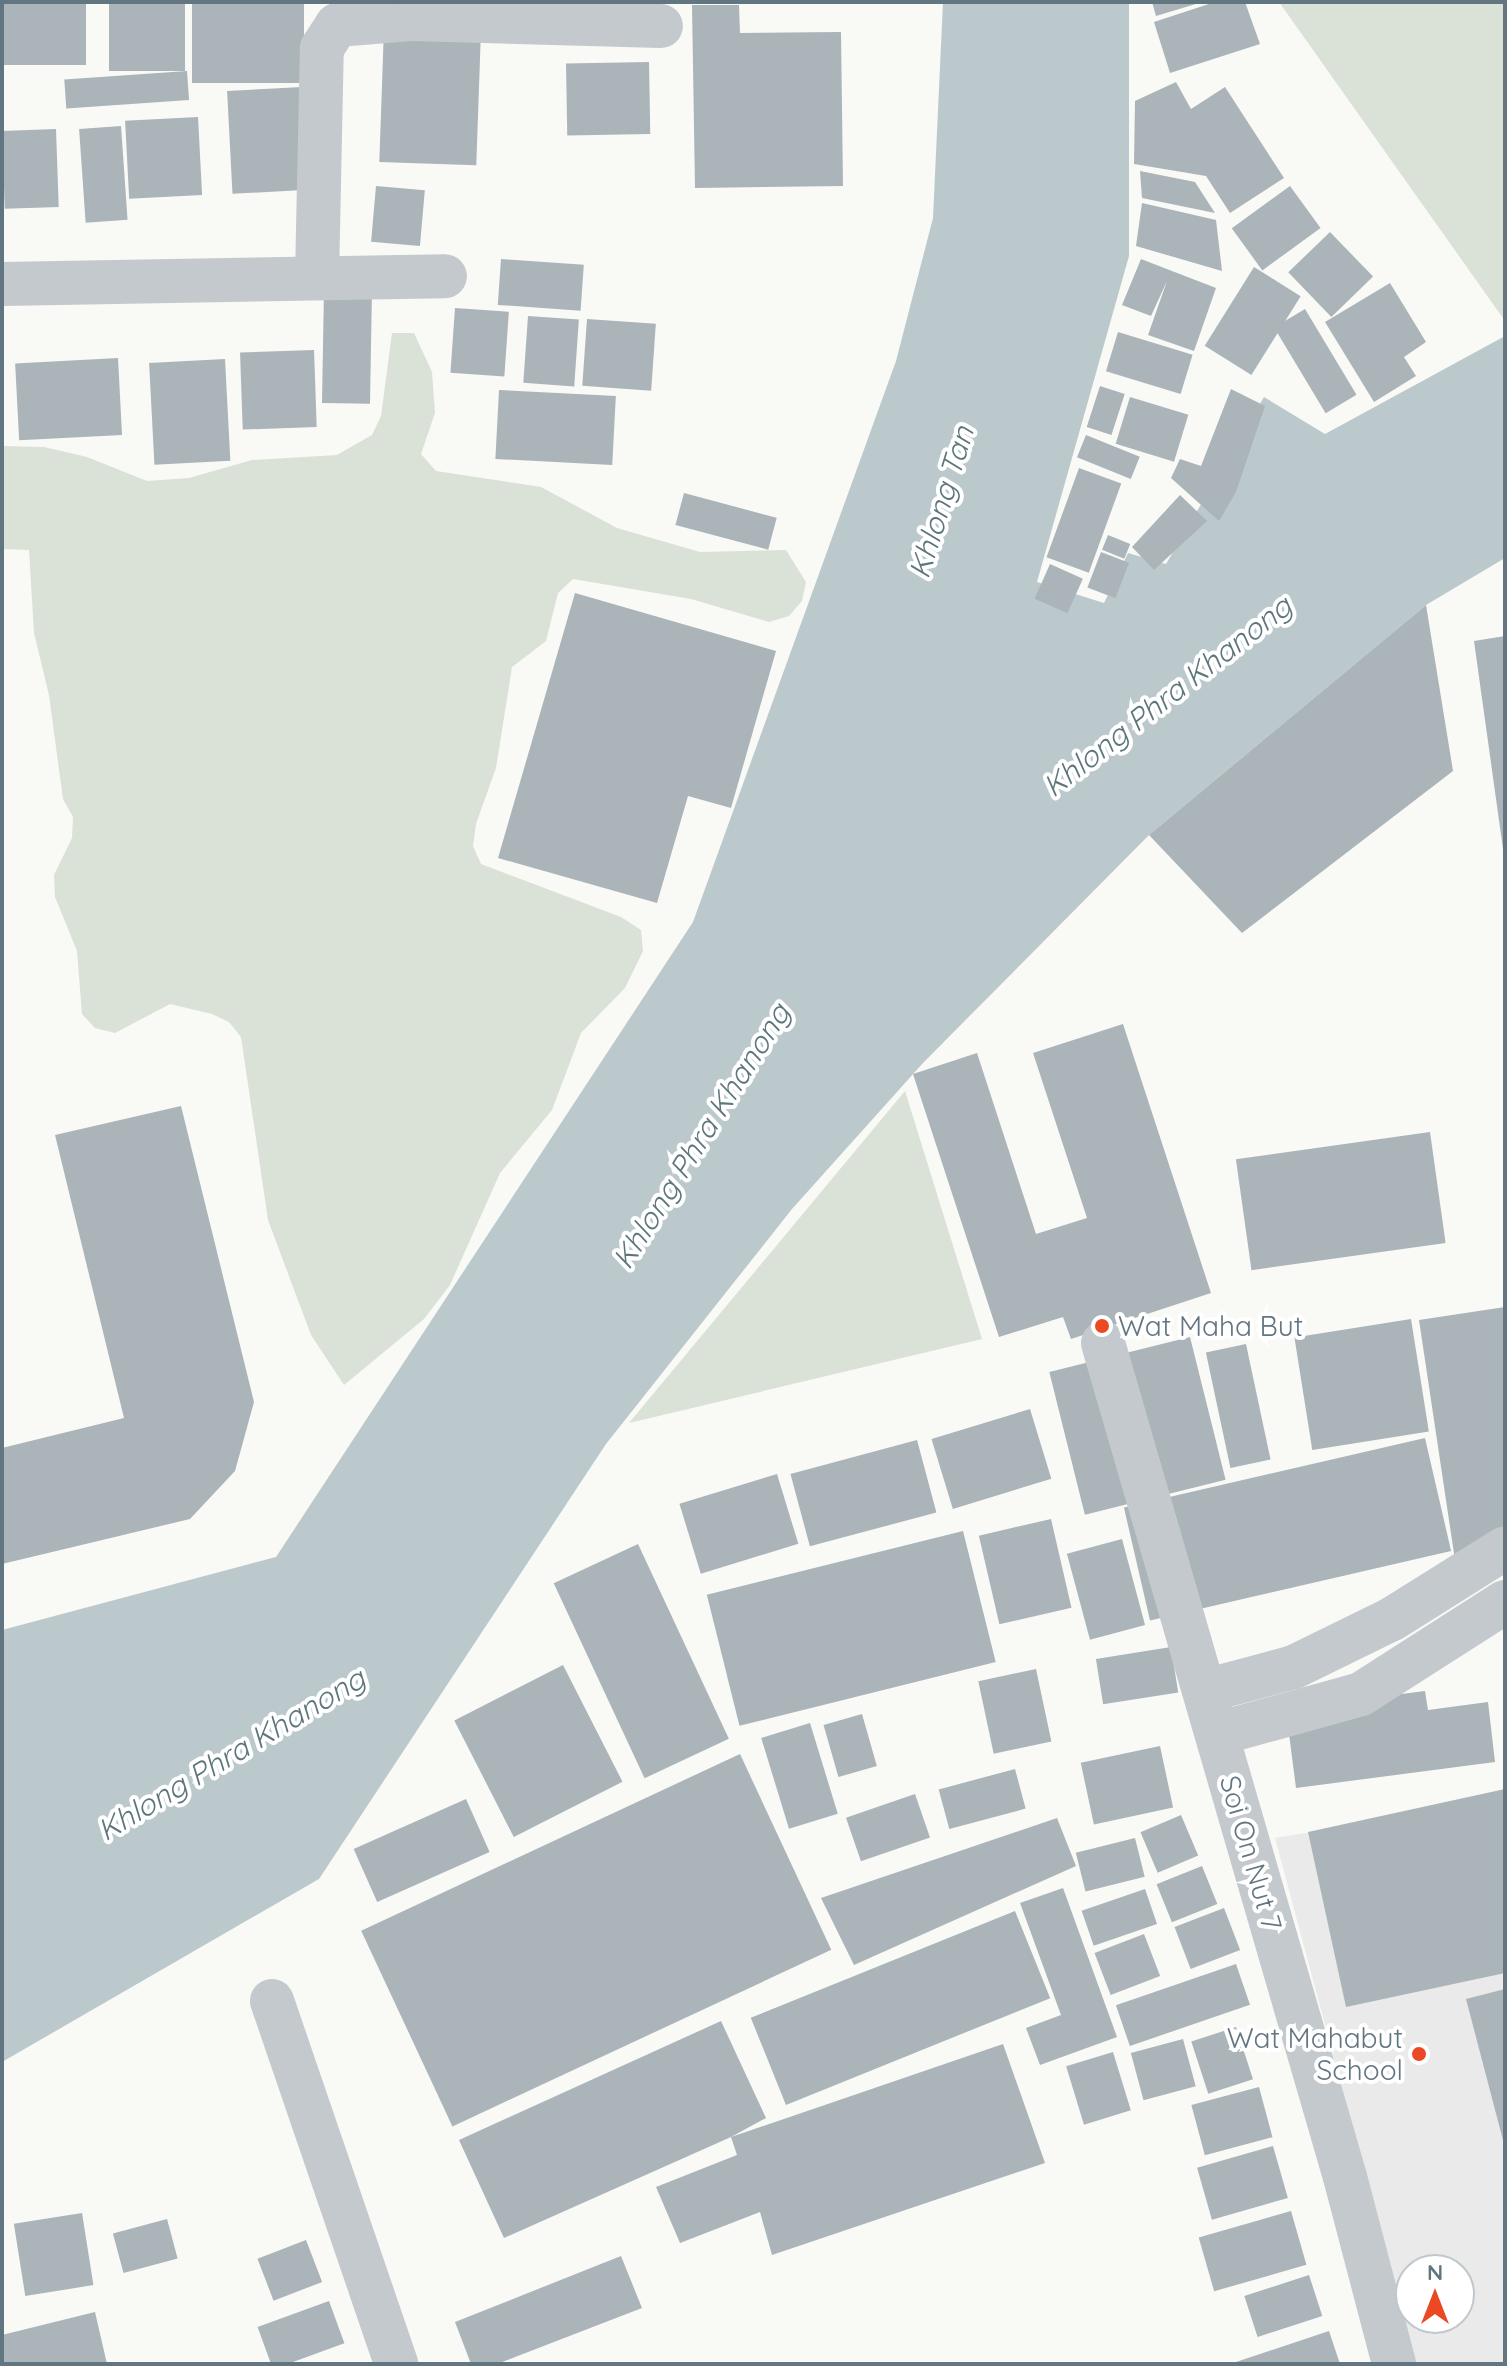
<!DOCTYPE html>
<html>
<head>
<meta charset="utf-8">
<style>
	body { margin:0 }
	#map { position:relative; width:1507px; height:2366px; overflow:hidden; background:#f9f9f6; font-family:Quicksand,sans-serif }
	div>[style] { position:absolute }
	.built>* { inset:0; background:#e9eae9 }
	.green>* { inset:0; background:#dae1d7 }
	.water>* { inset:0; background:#bcc9cc }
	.building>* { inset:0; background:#aab4b9; transform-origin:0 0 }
	.minor>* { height:44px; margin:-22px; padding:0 22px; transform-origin:22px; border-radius:22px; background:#c3c9cc }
	.dots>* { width:22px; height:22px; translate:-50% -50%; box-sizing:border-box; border:4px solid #fff; border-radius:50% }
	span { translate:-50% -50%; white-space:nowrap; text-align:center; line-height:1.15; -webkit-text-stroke:8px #fff; paint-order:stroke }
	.poi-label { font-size:28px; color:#627682 }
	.left { translate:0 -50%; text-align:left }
	.right { translate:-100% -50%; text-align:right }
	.street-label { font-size:28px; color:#627682 }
	.water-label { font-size:30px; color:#5d767c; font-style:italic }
	.frame { position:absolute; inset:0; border:4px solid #627682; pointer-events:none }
	.north { position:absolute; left:1395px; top:2254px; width:80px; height:80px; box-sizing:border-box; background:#fff; border:2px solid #c0c8cd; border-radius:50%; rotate:0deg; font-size:22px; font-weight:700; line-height:32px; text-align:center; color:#627682 }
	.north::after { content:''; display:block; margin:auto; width:28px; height:36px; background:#eb4924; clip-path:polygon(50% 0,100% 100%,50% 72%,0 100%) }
</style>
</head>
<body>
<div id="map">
	<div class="built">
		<i style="clip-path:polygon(evenodd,1505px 1800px,1505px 2364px,1416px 2364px,1275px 1838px,1505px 1800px,1411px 2270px,1459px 2270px,1459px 2318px,1411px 2318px,1411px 2270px)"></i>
	</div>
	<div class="green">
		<i style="clip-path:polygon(1279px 2px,1505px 2px,1505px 321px)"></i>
		<i style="clip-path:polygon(392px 333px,414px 333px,432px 372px,435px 413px,421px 454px,436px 471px,541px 487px,617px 528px,700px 552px,786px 550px,806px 582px,802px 601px,789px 616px,769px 622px,691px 599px,573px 579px,558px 593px,546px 641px,512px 667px,496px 768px,476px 824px,473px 846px,481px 864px,621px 917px,641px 930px,643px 951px,625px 988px,581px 1033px,552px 1110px,500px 1173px,450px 1285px,424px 1319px,344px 1385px,311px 1335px,268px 1220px,241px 1037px,229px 1022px,212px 1014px,170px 1004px,115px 1033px,95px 1028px,82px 1014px,77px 951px,55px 897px,54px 875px,72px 838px,73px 817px,63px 799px,49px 695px,34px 633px,29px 550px,2px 549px,2px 446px,44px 447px,87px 457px,147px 481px,189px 478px,252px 460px,337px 455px,372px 435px,381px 416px)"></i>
		<i style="clip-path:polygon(905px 1091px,982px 1339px,629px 1423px)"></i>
	</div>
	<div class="water">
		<i style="clip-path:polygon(943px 2px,1129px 2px,1129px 256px,1037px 582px,1104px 603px,1128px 553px,1166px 564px,1264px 397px,1325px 434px,1505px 336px,1505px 558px,1426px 605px,1149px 835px,923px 1063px,792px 1209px,606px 1444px,319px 1879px,2px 2062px,2px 1630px,276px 1557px,693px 922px,896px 361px,933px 218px)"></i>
	</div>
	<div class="building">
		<i style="left:2px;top:2px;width:84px;height:63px"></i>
		<i style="left:109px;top:2px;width:76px;height:69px"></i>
		<i style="left:192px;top:2px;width:112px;height:81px"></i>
		<i style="clip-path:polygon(1152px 2px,1199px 2px,1199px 3px,1156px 16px)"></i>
		<i style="clip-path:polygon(1215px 2px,1245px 2px,1260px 44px,1170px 73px,1154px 22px)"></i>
		<i style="clip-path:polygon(692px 5px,739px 5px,740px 33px,841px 32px,843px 186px,695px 188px)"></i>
		<i style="left:384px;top:28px;width:97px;height:134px;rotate:2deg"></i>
		<i style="left:649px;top:62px;width:72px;height:83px;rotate:89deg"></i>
		<i style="left:187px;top:71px;width:29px;height:123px;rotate:86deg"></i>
		<i style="clip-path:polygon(1176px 82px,1191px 109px,1225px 87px,1284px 178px,1230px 213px,1206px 176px,1134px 164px,1135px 101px)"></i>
		<i style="left:302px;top:87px;width:103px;height:75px;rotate:87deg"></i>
		<i style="left:198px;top:117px;width:78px;height:73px;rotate:87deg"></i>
		<i style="left:121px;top:126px;width:94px;height:42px;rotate:86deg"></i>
		<i style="left:56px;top:129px;width:78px;height:54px;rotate:88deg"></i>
		<i style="clip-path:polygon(1140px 171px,1195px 182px,1215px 213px,1142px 198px)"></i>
		<i style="left:376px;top:186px;width:49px;height:56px;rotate:5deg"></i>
		<i style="left:1290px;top:186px;width:52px;height:72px;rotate:54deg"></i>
		<i style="clip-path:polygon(1142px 203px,1216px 220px,1222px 271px,1136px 246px)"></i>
		<i style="left:1330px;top:232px;width:62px;height:58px;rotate:46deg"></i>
		<i style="left:501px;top:259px;width:83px;height:46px;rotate:4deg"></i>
		<i style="clip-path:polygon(1141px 259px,1216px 288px,1194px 351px,1148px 335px,1167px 281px,1151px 316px,1122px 305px)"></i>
		<i style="left:1254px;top:267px;width:55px;height:93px;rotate:32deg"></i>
		<i style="clip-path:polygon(1390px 283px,1426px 342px,1404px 357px,1416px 376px,1374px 402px,1325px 322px)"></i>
		<i style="left:324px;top:288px;width:48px;height:115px;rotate:1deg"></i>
		<i style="left:455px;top:308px;width:54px;height:65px;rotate:4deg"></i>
		<i style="left:1305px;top:309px;width:100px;height:36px;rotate:59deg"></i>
		<i style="left:528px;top:316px;width:51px;height:67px;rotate:4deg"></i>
		<i style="left:587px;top:319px;width:69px;height:67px;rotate:4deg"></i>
		<i style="left:1118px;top:332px;width:78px;height:41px;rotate:17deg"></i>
		<i style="left:314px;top:350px;width:77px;height:74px;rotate:88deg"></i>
		<i style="left:118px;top:358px;width:77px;height:103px;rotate:87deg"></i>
		<i style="left:225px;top:359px;width:102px;height:76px;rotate:87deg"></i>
		<i style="left:1100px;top:386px;width:26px;height:43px;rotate:18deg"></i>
		<i style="clip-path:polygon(1231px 389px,1265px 406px,1236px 492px,1219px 521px,1171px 478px,1180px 459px,1201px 466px)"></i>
		<i style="left:499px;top:390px;width:117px;height:69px;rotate:3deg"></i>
		<i style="left:1130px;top:397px;width:61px;height:49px;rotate:17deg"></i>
		<i style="left:1086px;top:435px;width:58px;height:24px;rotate:22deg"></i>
		<i style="left:1079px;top:468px;width:45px;height:95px;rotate:20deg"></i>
		<i style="left:684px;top:493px;width:96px;height:33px;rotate:15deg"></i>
		<i style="clip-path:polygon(1180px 495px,1207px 521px,1154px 570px,1132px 547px)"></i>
		<i style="left:1108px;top:535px;width:24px;height:16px;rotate:22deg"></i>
		<i style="left:1101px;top:552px;width:30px;height:38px;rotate:21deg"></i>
		<i style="left:1050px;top:564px;width:36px;height:38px;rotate:24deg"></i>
		<i style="clip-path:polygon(575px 593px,776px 651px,731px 808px,688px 796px,657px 903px,498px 858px)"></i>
		<i style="clip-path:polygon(1426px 605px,1453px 771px,1242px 933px,1149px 835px)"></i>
		<i style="clip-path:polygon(1505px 636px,1505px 849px,1503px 849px,1474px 641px)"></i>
		<i style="clip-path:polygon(1123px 1024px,1211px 1293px,1071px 1339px,1063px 1317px,999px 1337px,913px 1074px,977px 1053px,1036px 1234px,1087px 1218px,1033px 1053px)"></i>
		<i style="clip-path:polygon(181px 1106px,254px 1402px,235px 1471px,190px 1519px,2px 1564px,2px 1448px,124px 1418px,55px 1135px)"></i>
		<i style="left:1430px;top:1132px;width:112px;height:196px;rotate:82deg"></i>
		<i style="clip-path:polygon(1505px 1307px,1505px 1552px,1455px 1560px,1419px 1320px)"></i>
		<i style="left:1411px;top:1319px;width:114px;height:118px;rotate:81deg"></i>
		<i style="left:1190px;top:1337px;width:147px;height:145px;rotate:76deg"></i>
		<i style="left:1246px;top:1344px;width:118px;height:41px;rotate:78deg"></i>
		<i style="left:1030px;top:1409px;width:73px;height:103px;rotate:73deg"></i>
		<i style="left:1425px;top:1438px;width:116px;height:309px;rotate:77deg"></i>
		<i style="left:917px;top:1440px;width:75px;height:131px;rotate:75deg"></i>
		<i style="left:777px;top:1474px;width:73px;height:102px;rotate:73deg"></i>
		<i style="left:1051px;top:1519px;width:91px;height:74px;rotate:77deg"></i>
		<i style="left:963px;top:1531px;width:135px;height:264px;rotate:76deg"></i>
		<i style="left:1122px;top:1539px;width:89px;height:57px;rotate:75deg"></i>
		<i style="left:638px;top:1544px;width:215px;height:93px;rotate:65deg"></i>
		<i style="left:1171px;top:1647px;width:46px;height:76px;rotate:81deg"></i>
		<i style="left:563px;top:1665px;width:131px;height:122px;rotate:63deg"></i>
		<i style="left:1036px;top:1669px;width:74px;height:59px;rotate:78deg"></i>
		<i style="clip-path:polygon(1425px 1691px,1428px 1710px,1488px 1702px,1495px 1762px,1296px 1788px,1288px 1726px,1355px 1700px)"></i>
		<i style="left:862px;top:1714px;width:54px;height:40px;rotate:74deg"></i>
		<i style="left:810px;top:1723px;width:95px;height:51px;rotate:73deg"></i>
		<i style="left:1160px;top:1746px;width:63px;height:81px;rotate:78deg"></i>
		<i style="left:740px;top:1754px;width:216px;height:418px;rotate:65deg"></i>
		<i style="left:1015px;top:1769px;width:41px;height:79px;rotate:75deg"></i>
		<i style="clip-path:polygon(1505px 1789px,1505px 1973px,1346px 2007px,1308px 1832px)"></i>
		<i style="left:915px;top:1794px;width:46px;height:73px;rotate:71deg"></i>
		<i style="left:466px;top:1799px;width:58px;height:123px;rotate:66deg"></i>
		<i style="left:1181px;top:1815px;width:44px;height:44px;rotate:67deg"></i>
		<i style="clip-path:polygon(1057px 1818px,1076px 1866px,854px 1965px,821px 1898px)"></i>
		<i style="left:1135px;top:1838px;width:40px;height:61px;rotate:76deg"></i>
		<i style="left:1202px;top:1866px;width:41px;height:49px;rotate:68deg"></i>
		<i style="clip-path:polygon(1063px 1888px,1117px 2037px,1040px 2065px,1026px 2028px,1061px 2015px,1020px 1903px)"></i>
		<i style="left:1145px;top:1889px;width:37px;height:67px;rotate:71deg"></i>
		<i style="left:1224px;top:1908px;width:45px;height:53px;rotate:69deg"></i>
		<i style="left:1015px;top:1911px;width:94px;height:285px;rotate:68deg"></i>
		<i style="left:1144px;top:1934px;width:45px;height:53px;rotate:69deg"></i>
		<i style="left:1236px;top:1964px;width:43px;height:127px;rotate:71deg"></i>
		<i style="clip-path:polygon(1505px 1989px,1505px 2144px,1504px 2144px,1466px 1999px)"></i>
		<i style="clip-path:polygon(721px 2021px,766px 2118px,731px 2137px,1003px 2044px,1045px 2163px,772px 2255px,760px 2212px,680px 2243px,656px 2187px,737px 2155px,731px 2137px,504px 2238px,459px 2140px)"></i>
		<i style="left:1236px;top:2027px;width:55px;height:47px;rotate:72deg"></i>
		<i style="left:1183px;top:2039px;width:49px;height:54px;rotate:75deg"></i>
		<i style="left:1113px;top:2052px;width:61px;height:49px;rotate:73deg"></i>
		<i style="left:1259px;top:2087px;width:52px;height:70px;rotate:75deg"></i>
		<i style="left:1273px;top:2146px;width:54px;height:79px;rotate:74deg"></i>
		<i style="left:1291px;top:2211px;width:56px;height:96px;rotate:74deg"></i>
		<i style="left:82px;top:2213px;width:73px;height:69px;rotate:81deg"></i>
		<i style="left:167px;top:2219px;width:41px;height:56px;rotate:75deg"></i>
		<i style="left:306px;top:2240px;width:45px;height:52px;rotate:69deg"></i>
		<i style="clip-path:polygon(621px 2256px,642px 2308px,497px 2364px,471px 2364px,455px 2322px)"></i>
		<i style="left:1309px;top:2275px;width:43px;height:68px;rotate:72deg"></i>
		<i style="left:329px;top:2301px;width:45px;height:76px;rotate:70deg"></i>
		<i style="clip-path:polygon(95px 2312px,107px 2364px,2px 2364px,2px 2335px)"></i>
		<i style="clip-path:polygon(1329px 2331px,1340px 2364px,1233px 2364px,1233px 2363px)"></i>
	</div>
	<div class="minor">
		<i style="left:317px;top:278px;width:230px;rotate:-88.8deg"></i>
		<i style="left:322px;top:48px;width:27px;rotate:-57deg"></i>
		<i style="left:337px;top:25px;width:74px;rotate:-4.6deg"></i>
		<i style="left:411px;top:19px;width:250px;rotate:1.6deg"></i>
		<i style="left:2px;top:284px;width:443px;rotate:-1deg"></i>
		<i style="left:1103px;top:1343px;width:868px;rotate:73.82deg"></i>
		<i style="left:1345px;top:2177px;width:193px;rotate:75.3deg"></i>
		<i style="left:1205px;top:1691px;width:92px;rotate:-15.1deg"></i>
		<i style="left:1294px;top:1667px;width:109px;rotate:-26.1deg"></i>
		<i style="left:1392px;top:1619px;width:133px;rotate:-32.1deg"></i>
		<i style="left:1217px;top:1734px;width:149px;rotate:-15.5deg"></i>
		<i style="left:1361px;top:1694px;width:171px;rotate:-32.6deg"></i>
		<i style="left:272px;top:2001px;width:384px;rotate:71.1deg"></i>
	</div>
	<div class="dots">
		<i style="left:1102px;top:1326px;background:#eb4924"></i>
		<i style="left:1419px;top:2054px;background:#eb4924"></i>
	</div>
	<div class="poi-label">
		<span class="left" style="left:1118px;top:1326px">Wat Maha But</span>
		<span class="right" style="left:1403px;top:2054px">Wat Mahabut<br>School</span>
	</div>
	<div class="street-label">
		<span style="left:1251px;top:1853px;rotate:74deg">Soi On Nut 7</span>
	</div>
	<div class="water-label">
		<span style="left:941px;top:502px;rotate:-73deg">Khlong Tan</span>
		<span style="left:1167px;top:696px;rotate:-38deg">Khlong Phra Khanong</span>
		<span style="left:701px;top:1136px;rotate:-58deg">Khlong Phra Khanong</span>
		<span style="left:231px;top:1754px;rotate:-31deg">Khlong Phra Khanong</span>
	</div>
	<div class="frame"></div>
	<div class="north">N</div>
</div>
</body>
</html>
